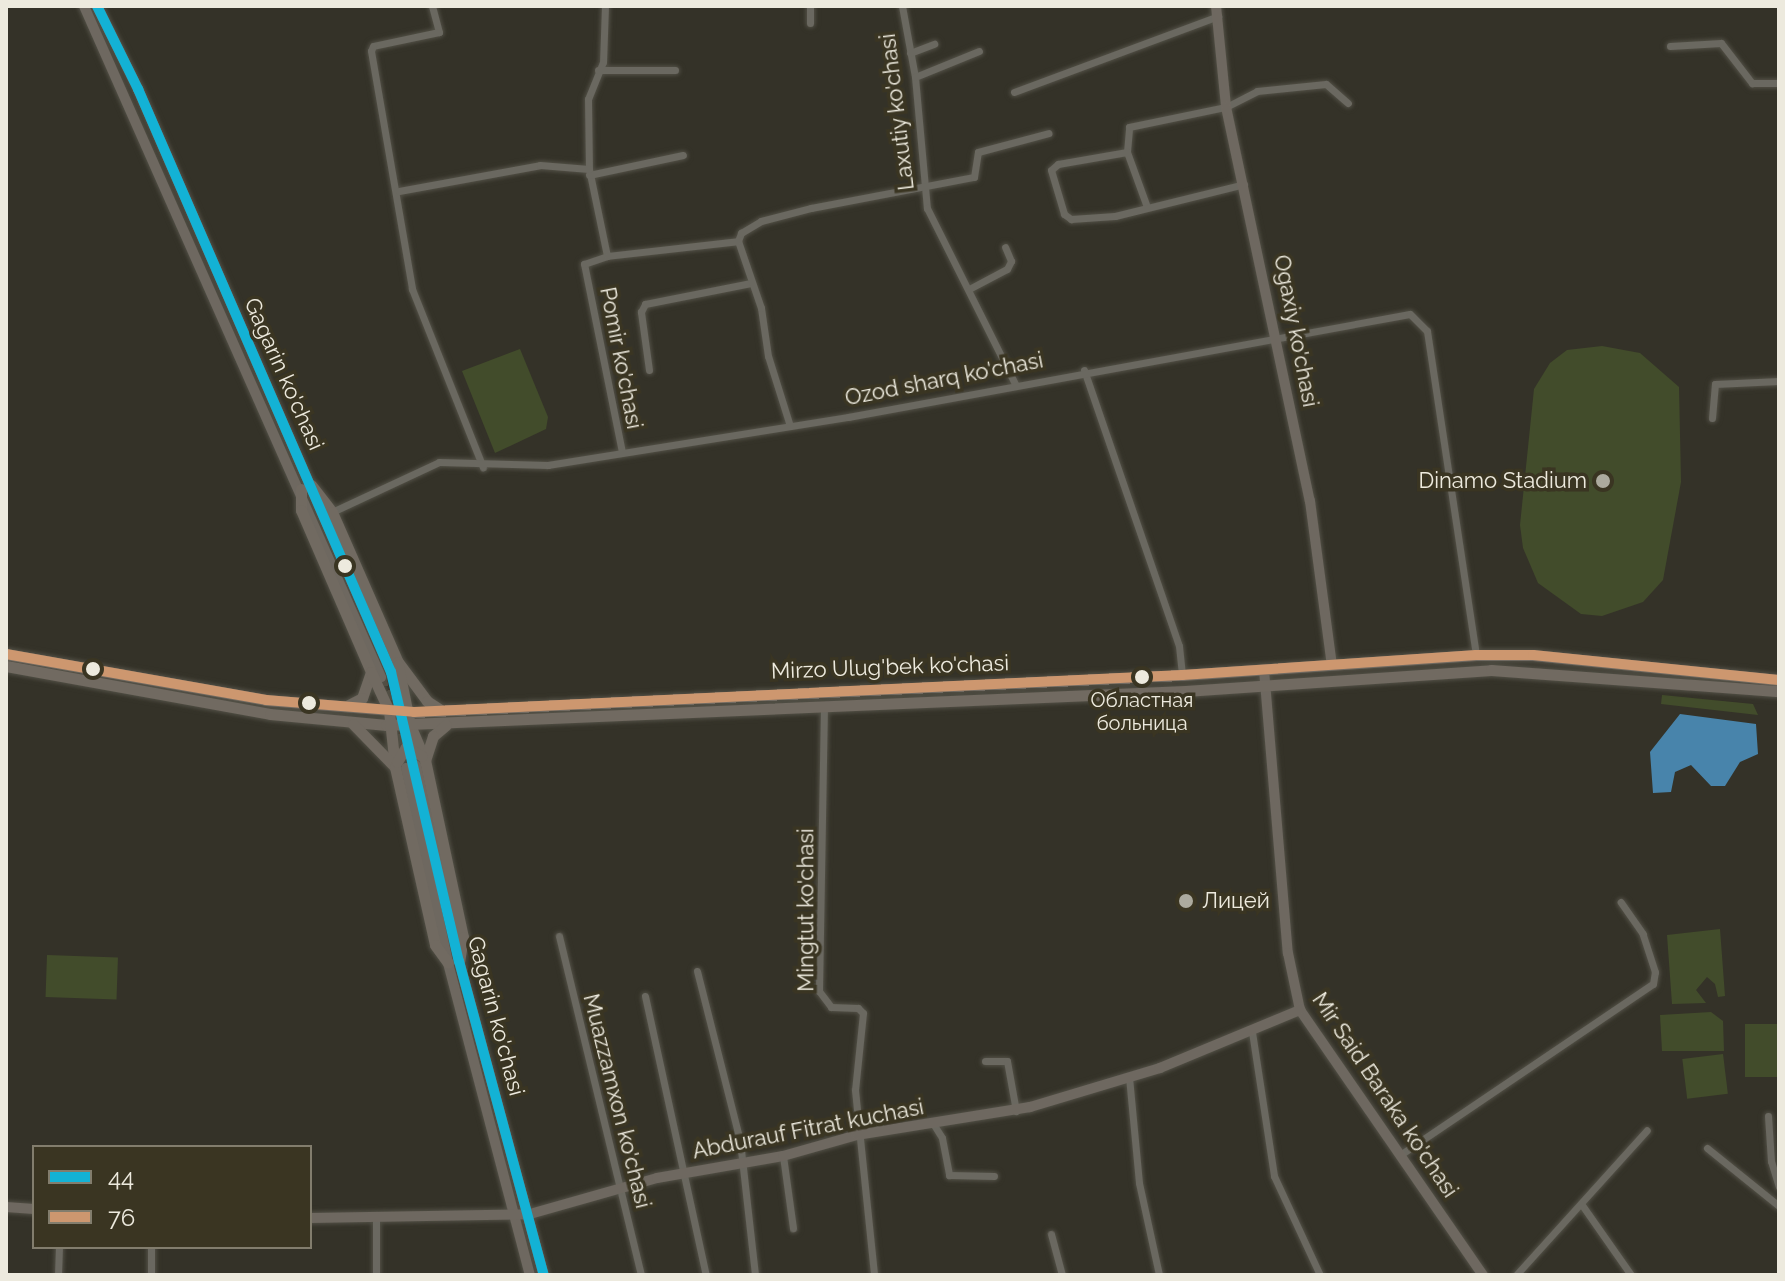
<!DOCTYPE html>
<html>
<head>
<meta charset="utf-8">
<style>
	body { margin:0 }
	#map { position:relative; width:1785px; height:1281px; overflow:hidden; background:#343228; font-family:Raleway,sans-serif }
	div>[style] { position:absolute }
	.green>* { inset:0; background:#424c2b; transform-origin:0 0 }
	.water>* { inset:0; background:#4884ab }
	.secondary-tunnel>* { height:10px; margin-top:-5px; transform-origin:0; background:repeating-linear-gradient(90deg,#504e43 0 10px,transparent 0 15px) }
	.roads { filter:drop-shadow(0 0 2px #525046) drop-shadow(0 0 2px #525046) }
	.street>* { height:7px; margin:-3.5px; padding:0 3.5px; transform-origin:3.5px; border-radius:3.5px; background:#6a6860 }
	.secondary>* { height:10px; margin:-5px; padding:0 5px; transform-origin:5px; border-radius:5px; background:#6e6860 }
	.primary>* { height:11px; margin:-5.5px; padding:0 5.5px; transform-origin:5.5px; border-radius:5.5px; background:#716a61 }
	.bus-1>* { height:10px; margin:-5px; padding:0 5px; transform-origin:5px; border-radius:5px; background:#13b2d5 }
	.bus-2>* { height:10px; margin:-5px; padding:0 5px; transform-origin:5px; border-radius:5px; background:#cd976f }
	.dots>* { width:22px; height:22px; translate:-50% -50%; box-sizing:border-box; border:4px solid #3a3522; border-radius:50% }
	span { translate:-50% -50%; white-space:nowrap; text-align:center; line-height:1.15; -webkit-text-stroke:7px #3a3522; paint-order:stroke }
	.bus-label { font-size:20px; color:#edeade }
	.street-label { font-size:22px; color:#edeade }
	.poi-label { font-size:22px; color:#edeade }
	.right { translate:-100% -50%; text-align:right }
	.left { translate:0 -50%; text-align:left }
	.frame { position:absolute; inset:0; border:8px solid #edeade; pointer-events:none }
	.legend { position:absolute; left:32px; top:1145px; width:280px; height:104px; box-sizing:border-box; background:#3a3522; border:2px solid #827d6d; margin:0; padding:10px 14px; list-style:none; font-size:24px; color:#edeade }
	.legend li { display:flex; align-items:center; gap:16px; height:40px }
	.legend b { width:40px; border:2px solid #827d6d }
</style>
</head>
<body>
<div id="map">
	<div class="green">
		<i style="clip-path:polygon(1602px 346px,1640px 353px,1679px 387px,1681px 482px,1663px 580px,1643px 602px,1602px 616px,1581px 614px,1538px 583px,1523px 548px,1520px 525px,1534px 389px,1550px 363px,1567px 350px)"></i>
		<i style="clip-path:polygon(520px 349px,548px 417px,546px 429px,495px 453px,462px 371px)"></i>
		<i style="clip-path:polygon(1662px 695px,1753px 704px,1758px 715px,1661px 704px)"></i>
		<i style="clip-path:polygon(1720px 929px,1725px 996px,1718px 997px,1715px 984px,1707px 977px,1696px 990px,1706px 1003px,1672px 1004px,1667px 935px)"></i>
		<i style="left:47px;top:955px;width:71px;height:42px;rotate:2deg"></i>
		<i style="clip-path:polygon(1711px 1012px,1723px 1021px,1724px 1051px,1662px 1051px,1660px 1015px)"></i>
		<i style="left:1779px;top:1024px;width:53px;height:34px;rotate:90deg"></i>
		<i style="left:1723px;top:1054px;width:40px;height:41px;rotate:83deg"></i>
	</div>
	<div class="water">
		<i style="clip-path:polygon(1680px 714px,1756px 724px,1758px 754px,1740px 762px,1725px 786px,1711px 786px,1691px 765px,1675px 772px,1671px 792px,1653px 793px,1650px 752px)"></i>
	</div>
	<div class="secondary-tunnel">
		<i style="left:391px;top:672px;width:31px;rotate:71deg"></i>
		<i style="left:381px;top:677px;width:94px;rotate:74.6deg"></i>
	</div>
	<div class="roads">
		<div class="street">
			<i style="left:432px;top:6px;width:27px;rotate:75deg"></i>
			<i style="left:439px;top:32px;width:67px;rotate:168deg"></i>
			<i style="left:373px;top:46px;width:5px;rotate:112deg"></i>
			<i style="left:371px;top:51px;width:242px;rotate:80.2deg"></i>
			<i style="left:412px;top:289px;width:192px;rotate:68.3deg"></i>
			<i style="left:605px;top:6px;width:56px;rotate:92deg"></i>
			<i style="left:603px;top:62px;width:40px;rotate:112deg"></i>
			<i style="left:588px;top:99px;width:70px;rotate:89.2deg"></i>
			<i style="left:589px;top:169px;width:89px;rotate:78.3deg"></i>
			<i style="left:902px;top:6px;width:72px;rotate:79.6deg"></i>
			<i style="left:915px;top:77px;width:132px;rotate:84.8deg"></i>
			<i style="left:927px;top:208px;width:197px;rotate:63.4deg"></i>
			<i style="left:810px;top:23px;width:17px;rotate:-90deg"></i>
			<i style="left:1670px;top:46px;width:51px;rotate:-3.4deg"></i>
			<i style="left:1721px;top:43px;width:51px;rotate:52.2deg"></i>
			<i style="left:1752px;top:83px;width:27px"></i>
			<i style="left:910px;top:53px;width:26px;rotate:-21deg"></i>
			<i style="left:598px;top:70px;width:77px"></i>
			<i style="left:915px;top:77px;width:69px;rotate:-22.1deg"></i>
			<i style="left:1014px;top:92px;width:218px;rotate:-20.4deg"></i>
			<i style="left:1127px;top:152px;width:25px;rotate:-85deg"></i>
			<i style="left:1129px;top:127px;width:99px;rotate:-11.7deg"></i>
			<i style="left:1226px;top:107px;width:35px;rotate:-27deg"></i>
			<i style="left:1257px;top:91px;width:69px;rotate:-5.8deg"></i>
			<i style="left:1326px;top:84px;width:29px;rotate:41deg"></i>
			<i style="left:589px;top:175px;width:96px;rotate:-12deg"></i>
			<i style="left:399px;top:191px;width:143px;rotate:-10.4deg"></i>
			<i style="left:540px;top:165px;width:49px;rotate:4.7deg"></i>
			<i style="left:1147px;top:207px;width:59px;rotate:-110deg"></i>
			<i style="left:1127px;top:152px;width:70px;rotate:170.1deg"></i>
			<i style="left:1058px;top:164px;width:9px;rotate:139deg"></i>
			<i style="left:1051px;top:170px;width:46px;rotate:73.5deg"></i>
			<i style="left:1064px;top:214px;width:9px;rotate:36deg"></i>
			<i style="left:1071px;top:219px;width:44px;rotate:-3.9deg"></i>
			<i style="left:1115px;top:216px;width:133px;rotate:-13.9deg"></i>
			<i style="left:969px;top:289px;width:43px;rotate:-27.8deg"></i>
			<i style="left:1007px;top:269px;width:9px;rotate:-63deg"></i>
			<i style="left:1011px;top:261px;width:15px;rotate:-113deg"></i>
			<i style="left:649px;top:370px;width:59px;rotate:-97.9deg"></i>
			<i style="left:641px;top:312px;width:9px;rotate:-63deg"></i>
			<i style="left:645px;top:304px;width:108px;rotate:-11.2deg"></i>
			<i style="left:1084px;top:370px;width:292px;rotate:71deg"></i>
			<i style="left:1179px;top:646px;width:29px;rotate:84deg"></i>
			<i style="left:1712px;top:418px;width:34px;rotate:-85deg"></i>
			<i style="left:1715px;top:384px;width:64px;rotate:-2.7deg"></i>
			<i style="left:790px;top:426px;width:73px;rotate:-107.4deg"></i>
			<i style="left:768px;top:356px;width:49px;rotate:-98.3deg"></i>
			<i style="left:761px;top:308px;width:71px;rotate:-108.9deg"></i>
			<i style="left:738px;top:241px;width:9px;rotate:-69deg"></i>
			<i style="left:741px;top:233px;width:23px;rotate:-31deg"></i>
			<i style="left:761px;top:221px;width:52px;rotate:-14.6deg"></i>
			<i style="left:811px;top:208px;width:166px;rotate:-10.8deg"></i>
			<i style="left:974px;top:177px;width:25px;rotate:-81deg"></i>
			<i style="left:978px;top:152px;width:73px;rotate:-15deg"></i>
			<i style="left:622px;top:452px;width:192px;rotate:-101.4deg"></i>
			<i style="left:584px;top:264px;width:24px;rotate:-19deg"></i>
			<i style="left:607px;top:256px;width:132px;rotate:-6.5deg"></i>
			<i style="left:332px;top:512px;width:118px;rotate:-25deg"></i>
			<i style="left:439px;top:462px;width:109px;rotate:1.6deg"></i>
			<i style="left:548px;top:465px;width:304px;rotate:-9.1deg"></i>
			<i style="left:848px;top:417px;width:571px;rotate:-10.39deg"></i>
			<i style="left:1410px;top:314px;width:24px;rotate:45deg"></i>
			<i style="left:1427px;top:331px;width:328px;rotate:81.4deg"></i>
			<i style="left:824px;top:705px;width:286px;rotate:91deg"></i>
			<i style="left:819px;top:991px;width:20px;rotate:53deg"></i>
			<i style="left:831px;top:1007px;width:27px;rotate:2deg"></i>
			<i style="left:858px;top:1008px;width:7px;rotate:45deg"></i>
			<i style="left:863px;top:1013px;width:77px;rotate:95.9deg"></i>
			<i style="left:855px;top:1090px;width:186px;rotate:84.1deg"></i>
			<i style="left:559px;top:936px;width:349px;rotate:76.4deg"></i>
			<i style="left:697px;top:971px;width:175px;rotate:75.8deg"></i>
			<i style="left:740px;top:1141px;width:135px;rotate:83.6deg"></i>
			<i style="left:645px;top:996px;width:286px;rotate:77.7deg"></i>
			<i style="left:1252px;top:1032px;width:146px;rotate:81.3deg"></i>
			<i style="left:1274px;top:1176px;width:109px;rotate:65.1deg"></i>
			<i style="left:985px;top:1061px;width:22px"></i>
			<i style="left:1007px;top:1061px;width:51px;rotate:79.8deg"></i>
			<i style="left:1129px;top:1077px;width:106px;rotate:84.6deg"></i>
			<i style="left:1139px;top:1183px;width:94px;rotate:77.7deg"></i>
			<i style="left:1768px;top:1116px;width:45px;rotate:86.2deg"></i>
			<i style="left:1771px;top:1161px;width:27px;rotate:73deg"></i>
			<i style="left:934px;top:1125px;width:15px;rotate:58deg"></i>
			<i style="left:942px;top:1138px;width:38px;rotate:79deg"></i>
			<i style="left:949px;top:1175px;width:45px;rotate:1.3deg"></i>
			<i style="left:1707px;top:1148px;width:92px;rotate:38.9deg"></i>
			<i style="left:1400px;top:1155px;width:305px;rotate:-34.1deg"></i>
			<i style="left:1653px;top:984px;width:12px;rotate:-81deg"></i>
			<i style="left:1655px;top:972px;width:40px;rotate:-108deg"></i>
			<i style="left:1643px;top:934px;width:39px;rotate:-125deg"></i>
			<i style="left:783px;top:1156px;width:73px;rotate:82.1deg"></i>
			<i style="left:1582px;top:1205px;width:85px;rotate:55deg"></i>
			<i style="left:1051px;top:1234px;width:42px;rotate:75deg"></i>
			<i style="left:58px;top:1275px;width:28px;rotate:-88deg"></i>
			<i style="left:151px;top:1275px;width:28px;rotate:-90deg"></i>
			<i style="left:376px;top:1275px;width:56px;rotate:-90deg"></i>
			<i style="left:1516px;top:1275px;width:195px;rotate:-47.9deg"></i>
		</div>
		<div class="secondary">
			<i style="left:84px;top:6px;width:734px;rotate:66.12deg"></i>
			<i style="left:97px;top:6px;width:93px;rotate:63.7deg"></i>
			<i style="left:138px;top:89px;width:636px;rotate:66.54deg"></i>
			<i style="left:1216px;top:6px;width:101px;rotate:84.3deg"></i>
			<i style="left:1226px;top:107px;width:403px;rotate:78deg"></i>
			<i style="left:1310px;top:501px;width:165px;rotate:82.4deg"></i>
			<i style="left:1264px;top:670px;width:284px;rotate:85.2deg"></i>
			<i style="left:1288px;top:953px;width:58px;rotate:78.1deg"></i>
			<i style="left:1300px;top:1010px;width:322px;rotate:55.4deg"></i>
			<i style="left:416px;top:765px;width:201px;rotate:77.6deg"></i>
			<i style="left:459px;top:961px;width:325px;rotate:74.9deg"></i>
			<i style="left:406px;top:768px;width:199px;rotate:77.8deg"></i>
			<i style="left:448px;top:963px;width:323px;rotate:75.3deg"></i>
			<i style="left:6px;top:1207px;width:28px;rotate:4deg"></i>
			<i style="left:310px;top:1218px;width:220px;rotate:-1deg"></i>
			<i style="left:530px;top:1214px;width:132px;rotate:-15.8deg"></i>
			<i style="left:657px;top:1178px;width:128px;rotate:-9.9deg"></i>
			<i style="left:783px;top:1156px;width:77px;rotate:-15.8deg"></i>
			<i style="left:857px;top:1135px;width:175px;rotate:-9.2deg"></i>
			<i style="left:1030px;top:1107px;width:136px;rotate:-16.7deg"></i>
			<i style="left:1160px;top:1068px;width:152px;rotate:-22.5deg"></i>
		</div>
		<div class="primary">
			<i style="left:311px;top:485px;width:34px;rotate:52deg"></i>
			<i style="left:332px;top:512px;width:164px;rotate:66.3deg"></i>
			<i style="left:398px;top:662px;width:49px;rotate:53.4deg"></i>
			<i style="left:427px;top:701px;width:17px;rotate:33deg"></i>
			<i style="left:301px;top:489px;width:21px;rotate:90deg"></i>
			<i style="left:301px;top:510px;width:176px;rotate:66.6deg"></i>
			<i style="left:371px;top:672px;width:28px;rotate:109deg"></i>
			<i style="left:362px;top:698px;width:17px;rotate:152deg"></i>
			<i style="left:6px;top:654px;width:264px;rotate:10deg"></i>
			<i style="left:266px;top:700px;width:148px;rotate:4.6deg"></i>
			<i style="left:414px;top:712px;width:769px;rotate:-2.76deg"></i>
			<i style="left:1182px;top:675px;width:295px;rotate:-3.9deg"></i>
			<i style="left:1476px;top:655px;width:57px"></i>
			<i style="left:1533px;top:655px;width:247px;rotate:5.8deg"></i>
			<i style="left:398px;top:665px;width:61px;rotate:78.7deg"></i>
			<i style="left:410px;top:725px;width:38px;rotate:67deg"></i>
			<i style="left:6px;top:666px;width:268px;rotate:10.3deg"></i>
			<i style="left:270px;top:714px;width:117px;rotate:5.4deg"></i>
			<i style="left:386px;top:725px;width:800px;rotate:-2.44deg"></i>
			<i style="left:1185px;top:691px;width:307px;rotate:-3.9deg"></i>
			<i style="left:1491px;top:670px;width:289px;rotate:4.2deg"></i>
			<i style="left:371px;top:672px;width:43px;rotate:65.2deg"></i>
			<i style="left:389px;top:711px;width:56px;rotate:83.9deg"></i>
			<i style="left:353px;top:724px;width:60px;rotate:45.7deg"></i>
			<i style="left:395px;top:767px;width:182px;rotate:77.3deg"></i>
			<i style="left:435px;top:945px;width:22px;rotate:54deg"></i>
			<i style="left:446px;top:725px;width:17px;rotate:140deg"></i>
			<i style="left:433px;top:736px;width:25px;rotate:108deg"></i>
			<i style="left:425px;top:760px;width:181px;rotate:77.9deg"></i>
			<i style="left:463px;top:937px;width:24px;rotate:99deg"></i>
			<i style="left:397px;top:762px;width:17px;rotate:-59deg"></i>
			<i style="left:406px;top:747px;width:18px;rotate:29deg"></i>
		</div>
	</div>
	<div class="bus-1">
		<i style="left:97px;top:6px;width:93px;rotate:63.7deg"></i>
		<i style="left:138px;top:89px;width:636px;rotate:66.54deg"></i>
		<i style="left:391px;top:672px;width:297px;rotate:76.8deg"></i>
		<i style="left:459px;top:961px;width:325px;rotate:74.9deg"></i>
	</div>
	<div class="bus-2">
		<i style="left:6px;top:654px;width:264px;rotate:10deg"></i>
		<i style="left:266px;top:700px;width:148px;rotate:4.6deg"></i>
		<i style="left:414px;top:712px;width:769px;rotate:-2.76deg"></i>
		<i style="left:1182px;top:675px;width:295px;rotate:-3.9deg"></i>
		<i style="left:1476px;top:655px;width:57px"></i>
		<i style="left:1533px;top:655px;width:247px;rotate:5.8deg"></i>
	</div>
	<div class="dots">
		<i style="left:1603px;top:481px;background:#acaa9e"></i>
		<i style="left:345px;top:566px;background:#edeade"></i>
		<i style="left:93px;top:669px;background:#edeade"></i>
		<i style="left:1142px;top:677px;background:#edeade"></i>
		<i style="left:309px;top:703px;background:#edeade"></i>
		<i style="left:1186px;top:901px;background:#acaa9e"></i>
	</div>
	<div class="bus-label">
		<span style="left:1142px;top:712px">Областная<br>больница</span>
	</div>
	<div class="street-label">
		<span style="left:897px;top:112px;rotate:-97deg">Laxutiy ko'chasi</span>
		<span style="left:1296px;top:331px;rotate:79deg">Ogaxiy ko'chasi</span>
		<span style="left:621px;top:358px;rotate:79deg">Pomir ko'chasi</span>
		<span style="left:284px;top:374px;rotate:66deg">Gagarin ko'chasi</span>
		<span style="left:944px;top:379px;rotate:-11deg">Ozod sharq ko'chasi</span>
		<span style="left:890px;top:667px;rotate:-2deg">Mirzo Ulug'bek ko'chasi</span>
		<span style="left:806px;top:910px;rotate:-90deg">Mingtut ko'chasi</span>
		<span style="left:496px;top:1016px;rotate:75deg">Gagarin ko'chasi</span>
		<span style="left:1385px;top:1095px;rotate:56deg">Mir Said Baraka ko'chasi</span>
		<span style="left:617px;top:1101px;rotate:76deg">Muazzamxon ko'chasi</span>
		<span style="left:808px;top:1129px;rotate:-11deg">Abdurauf Fitrat kuchasi</span>
	</div>
	<div class="poi-label">
		<span class="right" style="left:1587px;top:481px">Dinamo Stadium</span>
		<span class="left" style="left:1202px;top:901px">Лицей</span>
	</div>
	<div class="frame"></div>
	<ul class="legend">
	<li><b style="height:10px;background:#13b2d5"></b>44</li>
	<li><b style="height:10px;background:#cd976f"></b>76</li>
	</ul>
</div>
</body>
</html>
